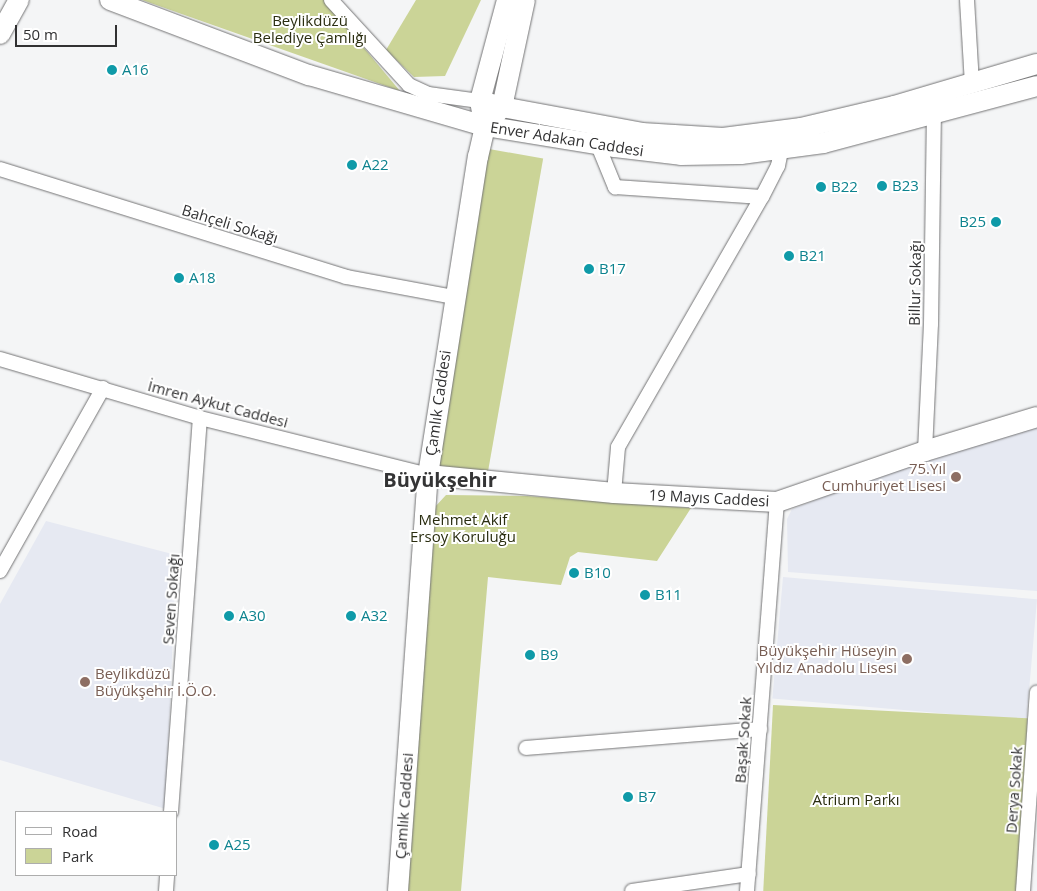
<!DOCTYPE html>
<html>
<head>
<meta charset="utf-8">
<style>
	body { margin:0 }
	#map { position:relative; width:1037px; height:891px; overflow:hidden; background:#f4f5f6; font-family:"Open Sans",sans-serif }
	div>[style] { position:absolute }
	.built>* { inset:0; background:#e6e9f2; transform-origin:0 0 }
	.green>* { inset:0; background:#cbd497; transform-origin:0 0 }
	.roads { filter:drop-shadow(0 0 1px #747475) drop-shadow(0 0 1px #747475) }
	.street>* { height:14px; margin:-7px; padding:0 7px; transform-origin:7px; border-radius:7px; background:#fff }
	.secondary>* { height:20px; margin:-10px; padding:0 10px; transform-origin:10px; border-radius:10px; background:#fff }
	.dots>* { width:14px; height:14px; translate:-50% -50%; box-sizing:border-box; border:2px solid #fff; border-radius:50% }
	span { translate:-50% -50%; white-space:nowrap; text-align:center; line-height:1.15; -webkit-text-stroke:4px #fff; paint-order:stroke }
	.park-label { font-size:15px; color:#2a2d10 }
	.culture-label { font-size:15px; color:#0d838f }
	.left { translate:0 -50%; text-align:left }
	.right { translate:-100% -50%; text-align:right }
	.street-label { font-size:15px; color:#313132 }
	.education-label { font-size:15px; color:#785e54 }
	.district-label { font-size:20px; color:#343435; font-weight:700 }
	.legend { position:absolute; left:15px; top:811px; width:162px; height:65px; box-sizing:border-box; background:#fff; border:1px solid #adadad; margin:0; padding:6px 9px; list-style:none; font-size:15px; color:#313132 }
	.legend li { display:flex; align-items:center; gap:10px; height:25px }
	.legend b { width:25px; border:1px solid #adadad }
	.scale { position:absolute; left:15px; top:25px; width:102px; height:22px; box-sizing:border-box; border:2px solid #313132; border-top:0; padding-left:6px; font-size:15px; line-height:18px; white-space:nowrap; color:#313132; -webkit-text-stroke:4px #fff; paint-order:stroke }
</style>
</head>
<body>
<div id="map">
	<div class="built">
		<i style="clip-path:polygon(1037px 427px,1037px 591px,788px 572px,787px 519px,792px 509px,957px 445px)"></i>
		<i style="clip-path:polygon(46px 521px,176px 555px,166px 809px,0 760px,0 604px)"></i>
		<i style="left:783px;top:577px;width:255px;height:122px;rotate:5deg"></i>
	</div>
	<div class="green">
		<i style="clip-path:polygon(142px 0,324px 0,400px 91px)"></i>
		<i style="clip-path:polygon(416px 0,481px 0,445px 76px,414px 77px,386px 50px)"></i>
		<i style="left:489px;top:149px;width:55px;height:321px;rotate:10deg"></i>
		<i style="clip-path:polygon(446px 495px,527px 496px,691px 508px,657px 561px,578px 552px,570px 557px,561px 585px,488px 577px,461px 891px,407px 891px,434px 508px)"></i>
		<i style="left:773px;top:705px;width:255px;height:187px;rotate:3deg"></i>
	</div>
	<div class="roads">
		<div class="street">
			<i style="left:331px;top:0;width:115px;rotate:47.5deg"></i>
			<i style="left:409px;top:85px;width:21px;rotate:25deg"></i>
			<i style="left:428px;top:94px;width:52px;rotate:7.7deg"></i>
			<i style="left:967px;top:0;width:84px;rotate:86.6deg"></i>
			<i style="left:597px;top:143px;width:48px;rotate:67.8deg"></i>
			<i style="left:615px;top:187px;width:147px;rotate:3.9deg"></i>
			<i style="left:0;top:169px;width:362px;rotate:17.3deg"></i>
			<i style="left:346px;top:277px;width:110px;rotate:10.5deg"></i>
			<i style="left:0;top:359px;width:209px;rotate:16.4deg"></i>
			<i style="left:200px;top:418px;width:235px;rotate:14deg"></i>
			<i style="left:925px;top:451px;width:127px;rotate:-87.3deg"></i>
			<i style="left:931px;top:324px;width:209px;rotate:-89.2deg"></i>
			<i style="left:614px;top:493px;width:46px;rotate:-85deg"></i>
			<i style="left:618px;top:447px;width:289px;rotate:-60.1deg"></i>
			<i style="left:762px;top:197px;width:35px;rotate:-63deg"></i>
			<i style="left:778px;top:166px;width:16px;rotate:-79deg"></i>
			<i style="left:0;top:571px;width:210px;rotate:-60.6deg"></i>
			<i style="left:526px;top:748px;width:235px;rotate:-4.6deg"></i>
			<i style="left:171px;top:812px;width:395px;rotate:-85.8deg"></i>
			<i style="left:166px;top:891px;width:16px;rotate:-86deg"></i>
			<i style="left:632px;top:891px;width:118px;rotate:-8.3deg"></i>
			<i style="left:747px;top:891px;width:390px;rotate:-85.6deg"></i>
			<i style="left:1023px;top:891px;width:199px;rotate:-86deg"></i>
		</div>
		<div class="secondary">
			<i style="left:110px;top:0;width:213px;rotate:20.7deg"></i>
			<i style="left:309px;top:75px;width:183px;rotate:16.2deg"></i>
			<i style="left:485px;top:126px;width:132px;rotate:9.2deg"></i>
			<i style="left:615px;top:147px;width:66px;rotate:6.9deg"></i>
			<i style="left:681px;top:155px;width:60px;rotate:-1deg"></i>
			<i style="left:741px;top:154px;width:83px;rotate:-7.6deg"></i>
			<i style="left:823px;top:143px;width:221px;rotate:-14.9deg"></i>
			<i style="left:0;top:34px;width:39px;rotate:-61deg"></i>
			<i style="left:480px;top:101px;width:23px;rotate:15deg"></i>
			<i style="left:502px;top:107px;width:142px;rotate:10.5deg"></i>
			<i style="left:642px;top:133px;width:81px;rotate:3.5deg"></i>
			<i style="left:723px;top:138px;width:79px;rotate:-7.3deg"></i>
			<i style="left:801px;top:128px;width:96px;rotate:-13.3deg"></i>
			<i style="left:894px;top:106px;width:149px;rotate:-16.4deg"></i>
			<i style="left:482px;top:112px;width:11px;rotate:-100deg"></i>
			<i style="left:480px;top:101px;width:105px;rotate:-75deg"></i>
			<i style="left:428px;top:475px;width:187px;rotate:5.5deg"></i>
			<i style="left:614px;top:493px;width:163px;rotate:3.2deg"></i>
			<i style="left:777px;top:502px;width:157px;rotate:-19deg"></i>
			<i style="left:925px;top:451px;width:117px;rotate:-16.9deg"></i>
			<i style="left:398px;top:891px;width:417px;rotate:-85.9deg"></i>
			<i style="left:428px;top:475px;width:322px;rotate:-81.1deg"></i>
			<i style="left:478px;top:157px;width:32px;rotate:-77deg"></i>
			<i style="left:485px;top:126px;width:25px;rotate:-48deg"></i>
			<i style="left:502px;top:107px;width:109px;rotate:-77.9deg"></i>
		</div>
	</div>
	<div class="dots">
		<i style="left:112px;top:70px;background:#0f9aa8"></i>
		<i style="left:352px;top:165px;background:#0f9aa8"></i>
		<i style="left:882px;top:186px;background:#0f9aa8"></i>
		<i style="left:821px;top:187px;background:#0f9aa8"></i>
		<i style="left:996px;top:222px;background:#0f9aa8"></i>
		<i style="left:789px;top:256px;background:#0f9aa8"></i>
		<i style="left:589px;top:269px;background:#0f9aa8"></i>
		<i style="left:179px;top:278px;background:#0f9aa8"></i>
		<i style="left:956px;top:477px;background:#8d6e63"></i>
		<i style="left:574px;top:573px;background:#0f9aa8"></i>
		<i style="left:645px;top:595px;background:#0f9aa8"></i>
		<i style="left:229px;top:616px;background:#0f9aa8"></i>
		<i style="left:351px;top:616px;background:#0f9aa8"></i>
		<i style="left:530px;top:655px;background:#0f9aa8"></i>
		<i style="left:907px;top:659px;background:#8d6e63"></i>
		<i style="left:85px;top:682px;background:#8d6e63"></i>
		<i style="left:628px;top:797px;background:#0f9aa8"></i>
		<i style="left:214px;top:845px;background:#0f9aa8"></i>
	</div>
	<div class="park-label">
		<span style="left:310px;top:29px">Beylikdüzü<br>Belediye Çamlığı</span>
		<span style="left:463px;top:528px">Mehmet Akif<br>Ersoy Koruluğu</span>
		<span style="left:856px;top:800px">Atrium Parkı</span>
	</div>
	<div class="culture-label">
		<span class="left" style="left:122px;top:70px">A16</span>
		<span class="left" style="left:362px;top:165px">A22</span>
		<span class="left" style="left:892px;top:186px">B23</span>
		<span class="left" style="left:831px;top:187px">B22</span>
		<span class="right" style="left:986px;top:222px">B25</span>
		<span class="left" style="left:799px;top:256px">B21</span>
		<span class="left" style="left:599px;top:269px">B17</span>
		<span class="left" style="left:189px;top:278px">A18</span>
		<span class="left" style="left:584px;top:573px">B10</span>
		<span class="left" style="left:655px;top:595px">B11</span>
		<span class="left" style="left:239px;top:616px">A30</span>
		<span class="left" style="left:361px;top:616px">A32</span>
		<span class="left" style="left:540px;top:655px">B9</span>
		<span class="left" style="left:638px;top:797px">B7</span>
		<span class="left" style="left:224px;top:845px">A25</span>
	</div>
	<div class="street-label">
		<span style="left:567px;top:139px;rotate:9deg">Enver Adakan Caddesi</span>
		<span style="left:230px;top:224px;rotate:17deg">Bahçeli Sokağı</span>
		<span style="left:915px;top:283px;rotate:-89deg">Billur Sokağı</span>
		<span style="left:438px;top:403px;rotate:-82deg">Çamlık Caddesi</span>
		<span style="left:218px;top:404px;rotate:15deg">İmren Aykut Caddesi</span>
		<span style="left:709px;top:498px;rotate:3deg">19 Mayıs Caddesi</span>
		<span style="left:171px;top:599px;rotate:-86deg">Seven Sokağı</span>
		<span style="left:743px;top:740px;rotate:-86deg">Başak Sokak</span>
		<span style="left:1014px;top:790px;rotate:-86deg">Derya Sokak</span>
		<span style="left:404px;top:806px;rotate:-86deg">Çamlık Caddesi</span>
	</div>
	<div class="education-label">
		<span class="right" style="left:946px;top:477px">75.Yıl<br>Cumhuriyet Lisesi</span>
		<span class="right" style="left:897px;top:659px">Büyükşehir Hüseyin<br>Yıldız Anadolu Lisesi</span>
		<span class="left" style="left:95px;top:682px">Beylikdüzü<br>Büyükşehir İ.Ö.O.</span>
	</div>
	<div class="district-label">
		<span style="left:440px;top:479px">Büyükşehir</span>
	</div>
	<ul class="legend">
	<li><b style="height:6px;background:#fff"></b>Road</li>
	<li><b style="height:14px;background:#cbd497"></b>Park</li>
	</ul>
	<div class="scale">50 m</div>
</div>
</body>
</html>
